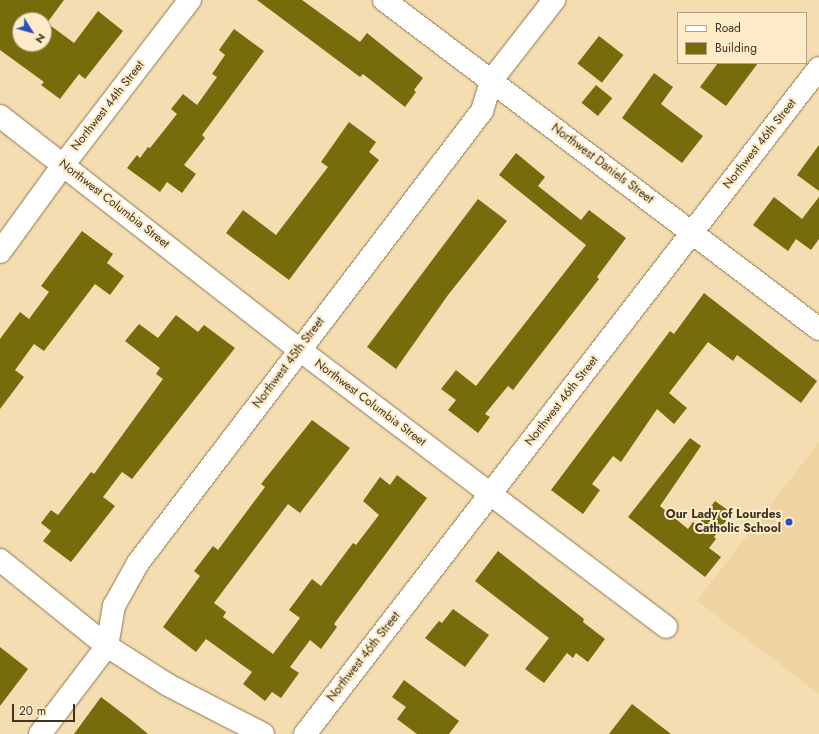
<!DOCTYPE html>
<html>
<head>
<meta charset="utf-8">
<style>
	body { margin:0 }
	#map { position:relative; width:819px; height:734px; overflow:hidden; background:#f4ddb1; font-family:Jost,sans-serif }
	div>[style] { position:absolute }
	.built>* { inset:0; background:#efd4a1 }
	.building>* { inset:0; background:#766c0c; transform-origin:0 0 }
	.roads { filter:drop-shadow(0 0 1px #8d7850) drop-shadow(0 0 1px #8d7850) }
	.street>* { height:22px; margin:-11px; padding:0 11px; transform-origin:11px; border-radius:11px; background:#fff }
	.dots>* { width:11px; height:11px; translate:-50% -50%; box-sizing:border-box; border:2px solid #feebc8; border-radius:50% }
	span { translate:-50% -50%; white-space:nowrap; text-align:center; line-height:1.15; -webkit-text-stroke:4px #feebc8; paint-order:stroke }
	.street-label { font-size:12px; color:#3d3422 }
	.poi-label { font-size:12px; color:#3d3422; font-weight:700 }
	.right { translate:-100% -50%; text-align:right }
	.legend { position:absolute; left:677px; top:12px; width:130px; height:52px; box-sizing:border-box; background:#feebc8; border:1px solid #b1a286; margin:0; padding:5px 7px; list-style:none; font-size:12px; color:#3d3422 }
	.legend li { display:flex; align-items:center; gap:8px; height:20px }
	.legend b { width:20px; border:1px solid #b1a286 }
	.north { position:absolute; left:12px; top:12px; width:40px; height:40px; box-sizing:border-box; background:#feebc8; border:1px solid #b1a286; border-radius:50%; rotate:127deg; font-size:11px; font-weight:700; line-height:16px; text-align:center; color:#3d3422 }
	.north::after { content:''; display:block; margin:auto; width:14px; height:18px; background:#2252c0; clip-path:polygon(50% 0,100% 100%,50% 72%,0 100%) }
	.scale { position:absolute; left:12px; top:704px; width:63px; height:18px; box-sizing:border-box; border:2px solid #3d3422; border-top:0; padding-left:5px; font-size:12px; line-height:14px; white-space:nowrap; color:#3d3422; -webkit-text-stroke:3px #feebc8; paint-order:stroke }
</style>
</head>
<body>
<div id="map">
	<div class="built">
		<i style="clip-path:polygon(819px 442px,819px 694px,697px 601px)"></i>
	</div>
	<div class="building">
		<i style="clip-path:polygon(evenodd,0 0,64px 0,47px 23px,74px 43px,98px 11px,123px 31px,85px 79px,79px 74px,60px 99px,41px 85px,44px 82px,0 50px,0 0,20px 20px,44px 20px,44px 44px,20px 44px,20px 20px)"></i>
		<i style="clip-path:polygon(257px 0,302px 0,360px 42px,367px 33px,423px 78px,414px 90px,416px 92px,405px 107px,363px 74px,360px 77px)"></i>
		<i style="clip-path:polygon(234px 29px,264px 51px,202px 135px,205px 138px,184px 165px,196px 174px,182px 193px,167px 182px,160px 192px,127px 168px,137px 155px,140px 158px,148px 147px,150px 148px,177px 114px,171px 109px,183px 94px,197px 105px,217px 77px,212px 74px,225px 55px,219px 50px)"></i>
		<i style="left:599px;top:36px;width:31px;height:35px;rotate:38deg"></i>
		<i style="clip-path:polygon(718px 63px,758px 63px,726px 106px,700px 87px)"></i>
		<i style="clip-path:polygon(654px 73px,673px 87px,661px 104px,703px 136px,682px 163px,622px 118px)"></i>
		<i style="left:596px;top:85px;width:21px;height:23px;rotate:39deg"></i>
		<i style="clip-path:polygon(349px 122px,376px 142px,369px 152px,379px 160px,289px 280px,226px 233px,243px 210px,276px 235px,328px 167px,321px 162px)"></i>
		<i style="clip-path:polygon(819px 145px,819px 191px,797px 175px)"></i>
		<i style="clip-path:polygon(516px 153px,545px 177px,538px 186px,581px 220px,589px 210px,626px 238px,597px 277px,599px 279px,513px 390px,508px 386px,485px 414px,490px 417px,478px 433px,448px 410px,456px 400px,441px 389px,456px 370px,476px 386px,586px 245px,499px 175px)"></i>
		<i style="clip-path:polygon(774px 197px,802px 219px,819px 197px,819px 239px,811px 250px,796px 239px,788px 251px,753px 225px)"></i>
		<i style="clip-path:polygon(478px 199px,507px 221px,448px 295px,396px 369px,367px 347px)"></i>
		<i style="clip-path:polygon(82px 231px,113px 254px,107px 263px,124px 276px,110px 295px,95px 284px,44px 351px,34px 344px,15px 370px,24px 377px,0 409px,0 339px,20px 312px,29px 319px,49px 292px,41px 286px)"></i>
		<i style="clip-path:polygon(704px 293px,817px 381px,801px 403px,737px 355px,733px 361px,708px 342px,669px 393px,687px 408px,674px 424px,657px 409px,621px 462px,613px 456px,592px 484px,600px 490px,583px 514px,551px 490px,670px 331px,674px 334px)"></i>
		<i style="clip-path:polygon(176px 315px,198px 332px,204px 325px,235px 348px,132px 479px,122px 472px,103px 497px,115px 506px,71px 562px,43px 541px,51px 531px,41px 523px,51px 510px,58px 515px,91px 472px,94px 474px,163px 379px,156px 374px,160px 368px,125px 341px,139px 324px,158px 338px)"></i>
		<i style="clip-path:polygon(312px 420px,350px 448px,300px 513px,288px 504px,214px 603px,226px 612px,223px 617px,273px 654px,300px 618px,289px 610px,312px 579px,321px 586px,353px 543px,356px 545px,379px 515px,363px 501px,380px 477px,390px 485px,397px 475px,427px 498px,334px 624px,337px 627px,321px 649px,310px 640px,290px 667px,299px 673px,281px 698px,272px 692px,265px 701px,243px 684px,252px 672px,206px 639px,196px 652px,163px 627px,200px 576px,194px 571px,213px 546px,218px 550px,265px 487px,261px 484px)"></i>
		<i style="clip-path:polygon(690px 438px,701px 446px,660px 506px,688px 529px,693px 522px,698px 525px,715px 501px,732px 513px,714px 537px,716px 539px,709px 548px,721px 557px,705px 577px,628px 517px)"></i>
		<i style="clip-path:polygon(498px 551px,584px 619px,583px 622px,605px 639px,588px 662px,576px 653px,573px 658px,567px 653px,544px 683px,525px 669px,549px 638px,475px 581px)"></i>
		<i style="clip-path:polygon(453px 609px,489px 635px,465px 667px,425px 638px,439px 621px,442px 623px)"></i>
		<i style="clip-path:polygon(0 647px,28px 669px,0 706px)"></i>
		<i style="clip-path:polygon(404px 680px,459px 721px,449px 734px,417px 734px,397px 719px,406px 707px,392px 697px)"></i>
		<i style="clip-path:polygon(101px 697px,130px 719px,148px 734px,74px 734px)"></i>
		<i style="clip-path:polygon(632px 704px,671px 734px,609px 734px)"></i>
	</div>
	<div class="roads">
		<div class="street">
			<i style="left:384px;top:0;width:545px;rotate:37.1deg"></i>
			<i style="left:0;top:116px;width:380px;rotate:38deg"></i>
			<i style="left:300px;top:350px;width:459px;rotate:37.1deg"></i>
			<i style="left:0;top:252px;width:109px;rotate:-54deg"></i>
			<i style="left:64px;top:164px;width:207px;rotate:-52.5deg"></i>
			<i style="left:0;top:560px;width:137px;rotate:38.8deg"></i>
			<i style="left:107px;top:646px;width:72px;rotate:32.6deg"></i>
			<i style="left:168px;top:685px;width:107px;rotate:27.3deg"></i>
			<i style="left:40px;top:734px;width:111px;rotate:-52.7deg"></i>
			<i style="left:107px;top:646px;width:41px;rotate:-80.1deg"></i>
			<i style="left:114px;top:606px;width:49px;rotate:-60.8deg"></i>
			<i style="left:138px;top:563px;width:568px;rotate:-52.73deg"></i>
			<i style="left:482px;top:111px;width:31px;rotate:-73deg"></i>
			<i style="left:491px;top:81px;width:103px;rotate:-52.1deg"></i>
			<i style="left:305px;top:734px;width:841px;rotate:-52.34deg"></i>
		</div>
	</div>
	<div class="dots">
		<i style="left:789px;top:522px;background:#2252c0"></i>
	</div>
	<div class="street-label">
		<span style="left:108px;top:106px;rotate:-52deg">Northwest 44th Street</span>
		<span style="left:760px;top:144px;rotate:-52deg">Northwest 46th Street</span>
		<span style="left:602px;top:164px;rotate:37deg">Northwest Daniels Street</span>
		<span style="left:114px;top:204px;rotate:38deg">Northwest Columbia Street</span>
		<span style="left:289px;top:363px;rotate:-53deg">Northwest 45th Street</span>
		<span style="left:562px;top:401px;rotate:-52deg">Northwest 46th Street</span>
		<span style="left:370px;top:403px;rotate:37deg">Northwest Columbia Street</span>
		<span style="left:364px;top:657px;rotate:-52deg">Northwest 46th Street</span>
	</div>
	<div class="poi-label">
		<span class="right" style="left:781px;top:522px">Our Lady of Lourdes<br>Catholic School</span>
	</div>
	<ul class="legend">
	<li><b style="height:5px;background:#fff"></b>Road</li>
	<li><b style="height:11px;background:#766c0c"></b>Building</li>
	</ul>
	<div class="north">N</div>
	<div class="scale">20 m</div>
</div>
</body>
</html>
